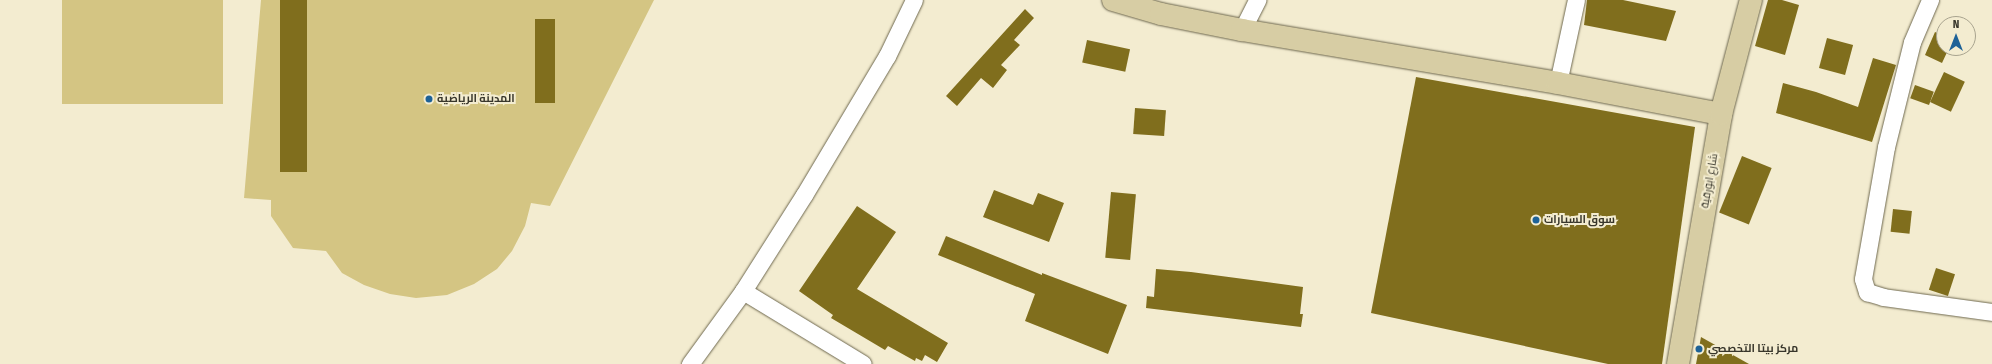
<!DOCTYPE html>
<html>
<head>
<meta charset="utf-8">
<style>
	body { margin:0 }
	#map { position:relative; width:1992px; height:364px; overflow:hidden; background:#f3ecd0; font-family:"Fira Sans Condensed",Cairo,sans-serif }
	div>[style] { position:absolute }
	.green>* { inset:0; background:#d4c583; transform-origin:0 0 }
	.building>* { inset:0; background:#806e1d; transform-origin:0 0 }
	.roads { filter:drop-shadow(0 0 1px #6e684f) drop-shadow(0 0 1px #6e684f) }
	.minor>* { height:17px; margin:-8.5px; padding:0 8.5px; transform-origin:8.5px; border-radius:8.5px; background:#fff }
	.primary>* { height:22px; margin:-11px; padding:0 11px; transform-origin:11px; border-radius:11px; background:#d7cda4 }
	.dots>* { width:11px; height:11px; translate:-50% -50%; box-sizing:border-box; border:2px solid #f3ecd0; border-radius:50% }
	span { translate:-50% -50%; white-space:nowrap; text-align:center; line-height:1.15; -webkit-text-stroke:4px #f3ecd0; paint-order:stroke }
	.poi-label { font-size:11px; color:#38362b; font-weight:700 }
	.left { translate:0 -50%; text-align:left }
	.street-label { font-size:11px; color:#38362b }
	.north { position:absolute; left:1936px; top:16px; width:40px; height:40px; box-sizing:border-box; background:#f3ecd0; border:1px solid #a8a38e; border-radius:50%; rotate:0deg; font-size:11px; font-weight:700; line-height:16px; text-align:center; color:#38362b }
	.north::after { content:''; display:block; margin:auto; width:14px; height:18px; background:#1e6297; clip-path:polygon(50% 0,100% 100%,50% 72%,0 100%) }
</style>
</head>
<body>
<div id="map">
	<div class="green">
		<i style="left:62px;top:0;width:161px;height:104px"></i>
		<i style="clip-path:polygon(261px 0,654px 0,550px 206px,531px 203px,525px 226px,512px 251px,497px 269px,474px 284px,447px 295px,416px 298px,390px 294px,364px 285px,342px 273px,326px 251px,293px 248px,271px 216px,271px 200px,244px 198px)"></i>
	</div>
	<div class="building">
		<i style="left:280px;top:0;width:27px;height:172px"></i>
		<i style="clip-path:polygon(1587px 0,1623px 0,1676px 11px,1666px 41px,1584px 25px)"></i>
		<i style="clip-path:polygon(1768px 0,1782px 0,1799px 5px,1785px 55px,1755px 46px)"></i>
		<i style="clip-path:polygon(1025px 9px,1034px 18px,1014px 40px,1020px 45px,1001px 65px,1007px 70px,993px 88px,981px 78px,957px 106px,946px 96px)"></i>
		<i style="left:535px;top:19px;width:20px;height:84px"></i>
		<i style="clip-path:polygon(1935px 32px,1944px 36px,1944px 48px,1949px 48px,1942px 63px,1925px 55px)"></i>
		<i style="left:1827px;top:38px;width:27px;height:31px;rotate:15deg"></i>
		<i style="left:1087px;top:40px;width:44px;height:23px;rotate:12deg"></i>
		<i style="clip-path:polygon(1873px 58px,1896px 65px,1872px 142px,1776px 113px,1783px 83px,1816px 92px,1858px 107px)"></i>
		<i style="left:1944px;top:72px;width:23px;height:33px;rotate:25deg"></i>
		<i style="clip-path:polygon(1416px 77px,1695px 127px,1662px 364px,1608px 364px,1371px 313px)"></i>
		<i style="left:1915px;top:85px;width:20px;height:14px;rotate:20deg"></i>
		<i style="left:1135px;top:108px;width:31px;height:26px;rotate:4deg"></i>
		<i style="left:1742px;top:156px;width:32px;height:61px;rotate:22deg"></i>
		<i style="clip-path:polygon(994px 190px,1033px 205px,1038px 193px,1064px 203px,1049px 242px,983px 217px)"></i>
		<i style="left:1111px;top:192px;width:25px;height:66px;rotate:5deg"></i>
		<i style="clip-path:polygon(857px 206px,896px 232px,857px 289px,948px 343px,937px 362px,925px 355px,922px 361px,916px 358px,915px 361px,888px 346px,885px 350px,831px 318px,833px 315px,799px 291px)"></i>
		<i style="left:1893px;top:209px;width:19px;height:23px;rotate:6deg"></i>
		<i style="clip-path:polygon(946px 236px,1042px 275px,1042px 273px,1127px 305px,1108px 354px,1025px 321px,1035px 294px,938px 255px)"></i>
		<i style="left:1936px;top:268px;width:20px;height:23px;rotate:18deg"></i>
		<i style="clip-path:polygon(1156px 269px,1191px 272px,1303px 287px,1300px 314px,1303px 314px,1301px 327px,1146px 308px,1147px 296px,1154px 297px)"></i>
		<i style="clip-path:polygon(1701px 337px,1749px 364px,1696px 364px)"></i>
	</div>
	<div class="roads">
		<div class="minor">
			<i style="left:1930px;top:0;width:46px;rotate:113.2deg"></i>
			<i style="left:1912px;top:42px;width:108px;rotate:103.9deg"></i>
			<i style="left:1886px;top:147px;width:134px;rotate:99.9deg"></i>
			<i style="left:1863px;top:279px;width:14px;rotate:73deg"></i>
			<i style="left:1867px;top:292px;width:17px;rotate:17deg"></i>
			<i style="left:1883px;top:297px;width:110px;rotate:7.8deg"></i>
			<i style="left:1242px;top:30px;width:34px;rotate:-63deg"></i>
			<i style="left:1558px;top:83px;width:85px;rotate:-77.8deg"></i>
			<i style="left:743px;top:291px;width:140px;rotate:31.3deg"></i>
			<i style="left:690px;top:364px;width:90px;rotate:-54deg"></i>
			<i style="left:743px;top:291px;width:114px;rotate:-57.6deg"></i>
			<i style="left:804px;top:195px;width:162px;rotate:-59.2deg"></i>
			<i style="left:887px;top:56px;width:62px;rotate:-64.3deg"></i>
		</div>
		<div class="primary">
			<i style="left:1113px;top:0;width:50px;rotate:16.3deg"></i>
			<i style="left:1161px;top:14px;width:83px;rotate:11.2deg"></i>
			<i style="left:1242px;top:30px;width:320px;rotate:9.5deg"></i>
			<i style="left:1558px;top:83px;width:166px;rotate:10.8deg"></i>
			<i style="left:1678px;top:364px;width:254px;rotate:-80.2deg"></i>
			<i style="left:1721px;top:114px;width:118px;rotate:-75.3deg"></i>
		</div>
	</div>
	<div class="dots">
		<i style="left:429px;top:99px;background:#1e6297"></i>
		<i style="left:1536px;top:220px;background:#1e6297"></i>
		<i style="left:1699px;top:349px;background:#1e6297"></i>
	</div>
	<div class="poi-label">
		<span class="left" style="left:437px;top:99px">المدينة الرياضية</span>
		<span class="left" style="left:1544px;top:220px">سوق السيارات</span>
		<span class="left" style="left:1708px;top:349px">مركز بيتا التخصصي</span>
	</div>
	<div class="street-label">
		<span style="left:1710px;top:181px;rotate:-80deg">شارع ابورقية</span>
	</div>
	<div class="north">N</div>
</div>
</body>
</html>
